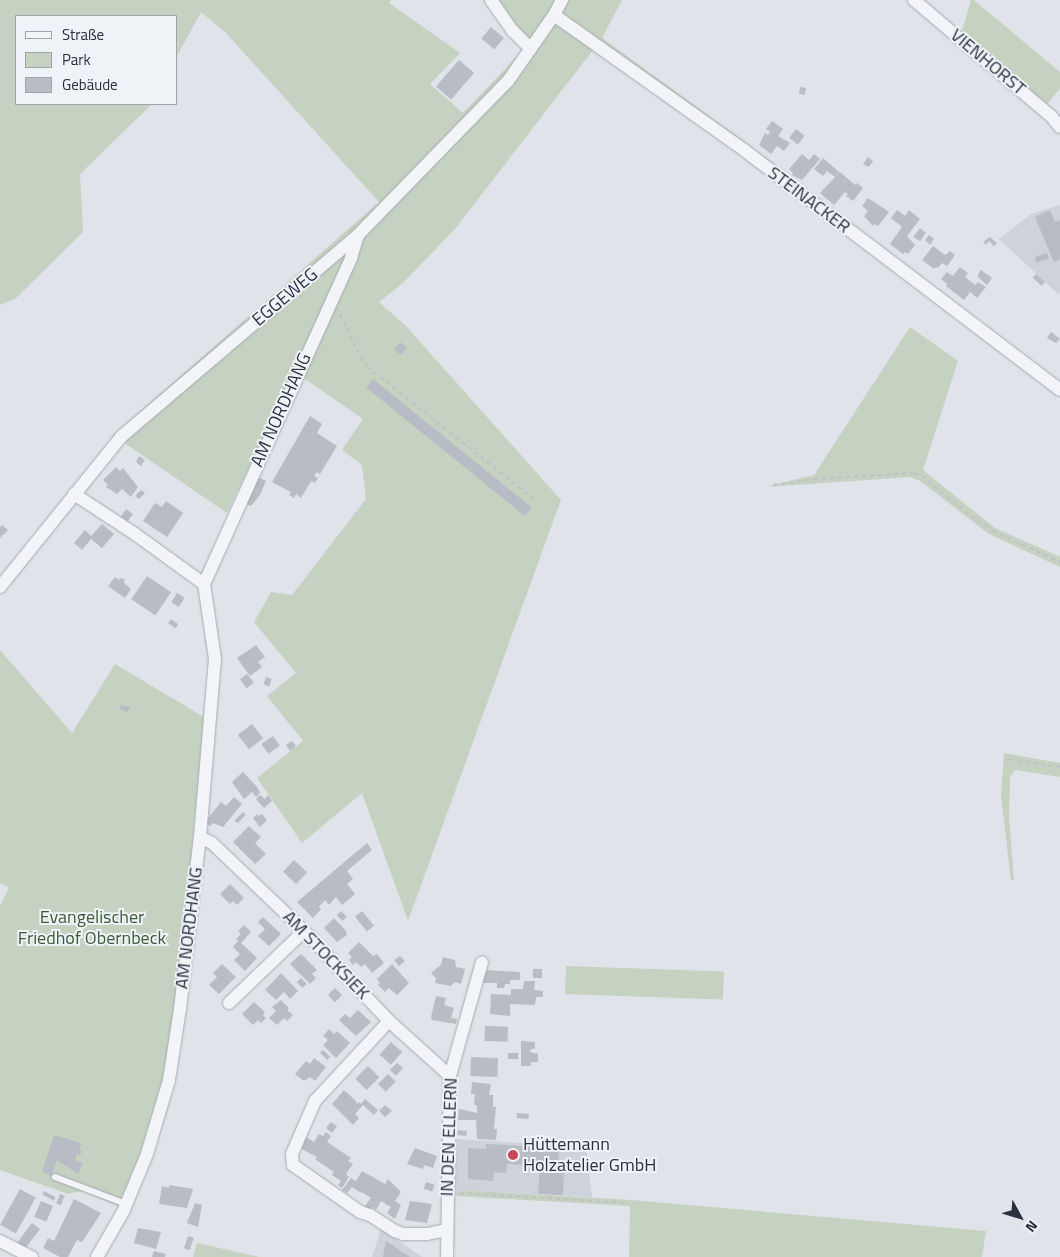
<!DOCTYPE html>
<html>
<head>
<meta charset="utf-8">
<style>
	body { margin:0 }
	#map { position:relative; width:1060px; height:1257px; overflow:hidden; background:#e0e3e9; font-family:"Titillium Web",sans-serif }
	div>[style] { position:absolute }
	.built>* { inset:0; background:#ced2da }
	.green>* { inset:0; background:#c5d2c1; transform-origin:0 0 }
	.building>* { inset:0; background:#b7bcc5; transform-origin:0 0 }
	.path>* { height:2px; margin-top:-1px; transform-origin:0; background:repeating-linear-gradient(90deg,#bec1c7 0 4px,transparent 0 8px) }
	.roads { filter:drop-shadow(0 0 1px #a5aab3) drop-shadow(0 0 1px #a5aab3) }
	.service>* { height:6px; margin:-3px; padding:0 3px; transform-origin:3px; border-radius:3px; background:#f2f4f7 }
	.minor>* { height:12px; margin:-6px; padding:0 6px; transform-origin:6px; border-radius:6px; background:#f2f4f7 }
	.dots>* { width:14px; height:14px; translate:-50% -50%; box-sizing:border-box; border:2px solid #eff2f6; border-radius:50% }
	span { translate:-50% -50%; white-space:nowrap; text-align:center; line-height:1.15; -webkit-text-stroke:4px #eff2f6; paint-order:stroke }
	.street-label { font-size:18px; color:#293040 }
	.park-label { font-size:18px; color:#3c5b36 }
	.poi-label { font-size:18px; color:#293040 }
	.left { translate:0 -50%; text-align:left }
	.legend { position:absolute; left:15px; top:15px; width:162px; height:90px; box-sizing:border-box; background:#eff2f6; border:1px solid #a0a4ad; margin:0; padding:6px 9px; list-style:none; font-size:15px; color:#293040 }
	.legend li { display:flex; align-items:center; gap:10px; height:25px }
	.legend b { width:25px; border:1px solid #a0a4ad }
	.north { position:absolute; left:995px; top:1192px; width:50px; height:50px; -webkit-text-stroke:4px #eff2f6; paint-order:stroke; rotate:129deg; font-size:14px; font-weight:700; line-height:20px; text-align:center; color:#293040 }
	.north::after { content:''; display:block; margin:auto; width:18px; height:22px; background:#293040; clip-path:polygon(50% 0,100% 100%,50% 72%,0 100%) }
</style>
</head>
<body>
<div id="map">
	<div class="built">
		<i style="clip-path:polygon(1060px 205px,1060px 292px,1058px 294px,999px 239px,1031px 214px)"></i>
		<i style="clip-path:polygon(456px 1139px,586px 1147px,592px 1197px,460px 1190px,454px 1196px)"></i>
		<i style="clip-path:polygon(381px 1229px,422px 1257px,372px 1257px)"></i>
	</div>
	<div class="green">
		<i style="clip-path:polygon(0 0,391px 0,389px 3px,460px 53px,430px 84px,463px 113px,526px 47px,488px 0,622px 0,602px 38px,745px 142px,932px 289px,593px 50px,455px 229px,403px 283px,379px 302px,406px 326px,561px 500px,408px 921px,362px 793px,302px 843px,257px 778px,303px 741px,267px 696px,296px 673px,254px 622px,271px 592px,292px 595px,366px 499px,362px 465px,342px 450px,363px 419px,295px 372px,227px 513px,123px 442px,111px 437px,379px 202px,225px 32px,201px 12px,176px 58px,176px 16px,16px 16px,16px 104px,152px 104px,80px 174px,83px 232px,15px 299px,0 305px)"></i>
		<i style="clip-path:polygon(908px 0,918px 0,961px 34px,971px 0,974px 0,1060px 72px,1060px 88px,1046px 106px,1060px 121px,1060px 134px,1049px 120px)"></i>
		<i style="clip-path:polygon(910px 327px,958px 361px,923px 470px,995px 528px,1060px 557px,1060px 567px,989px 534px,920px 481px,911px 477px,765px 487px,814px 475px)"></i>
		<i style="clip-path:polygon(0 650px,72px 733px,115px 664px,204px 717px,179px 985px,163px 1078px,139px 1157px,118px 1206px,81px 1191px,68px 1194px,0 1170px,0 906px,9px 887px,0 883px)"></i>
		<i style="clip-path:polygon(1004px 753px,1060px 763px,1060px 777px,1016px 770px,1010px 776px,1009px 817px,1014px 880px,1011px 880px,1001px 796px)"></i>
		<i style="left:566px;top:966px;width:158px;height:28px;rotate:2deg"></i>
		<i style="clip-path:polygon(460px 1190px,631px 1200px,986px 1231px,982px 1257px,629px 1257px,630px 1206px,454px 1196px)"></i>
		<i style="clip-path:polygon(197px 1243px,259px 1257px,193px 1257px)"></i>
	</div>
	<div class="building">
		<i style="left:491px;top:27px;width:17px;height:15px;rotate:40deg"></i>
		<i style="left:459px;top:60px;width:20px;height:35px;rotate:41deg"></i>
		<i style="left:800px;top:87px;width:6px;height:7px;rotate:9deg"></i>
		<i style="clip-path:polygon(772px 121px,783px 129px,778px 136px,790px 143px,784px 151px,777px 146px,771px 154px,759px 145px,765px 133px,768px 135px,770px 132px,766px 129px)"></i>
		<i style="left:796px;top:129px;width:11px;height:11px;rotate:38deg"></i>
		<i style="clip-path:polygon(802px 154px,809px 160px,814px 154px,820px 159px,802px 180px,792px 175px,793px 173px,789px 169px)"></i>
		<i style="clip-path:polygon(868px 157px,873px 161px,869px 167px,863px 164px)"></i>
		<i style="clip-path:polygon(823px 158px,839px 172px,835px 177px,827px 171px,823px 176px,814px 169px)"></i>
		<i style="clip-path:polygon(840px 172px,855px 185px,857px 183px,863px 188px,853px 201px,846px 196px,848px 194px,845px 192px,834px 205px,820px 193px)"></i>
		<i style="clip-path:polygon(868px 198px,889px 212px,878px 226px,875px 224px,873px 226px,864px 216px,868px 211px,862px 206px)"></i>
		<i style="clip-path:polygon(897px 210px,905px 216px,909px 210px,920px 219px,907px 236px,915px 245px,908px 254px,905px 252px,903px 254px,890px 244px,902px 227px,891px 218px)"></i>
		<i style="clip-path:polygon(1050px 210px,1055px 222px,1060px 220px,1060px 259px,1054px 262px,1035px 217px)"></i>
		<i style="clip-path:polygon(920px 228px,926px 233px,920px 241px,913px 237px)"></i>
		<i style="clip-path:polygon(929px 235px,934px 239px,930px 245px,925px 240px)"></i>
		<i style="clip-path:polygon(990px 237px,997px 243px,994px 246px,989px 241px,986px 245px,983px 242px)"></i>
		<i style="clip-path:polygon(933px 246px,945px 255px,950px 251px,955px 255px,947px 266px,942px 263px,938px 268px,936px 267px,934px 269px,922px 260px)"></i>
		<i style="left:1047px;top:253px;width:6px;height:13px;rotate:72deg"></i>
		<i style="clip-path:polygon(960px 267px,968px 273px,965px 277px,975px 285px,978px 282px,986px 287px,977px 298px,970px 292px,964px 300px,946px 286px,947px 284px,941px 279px,947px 272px,953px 276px)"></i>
		<i style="clip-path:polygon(981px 270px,992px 278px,987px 285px,977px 276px)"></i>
		<i style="left:1036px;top:274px;width:12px;height:5px;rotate:42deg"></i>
		<i style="clip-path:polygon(1051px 332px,1060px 339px,1056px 343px,1047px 338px)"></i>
		<i style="clip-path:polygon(400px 342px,407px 348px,401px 355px,394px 350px)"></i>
		<i style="left:373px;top:379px;width:204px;height:11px;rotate:39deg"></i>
		<i style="clip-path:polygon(310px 416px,322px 424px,317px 433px,337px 446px,320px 474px,317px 472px,314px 476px,318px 478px,315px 483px,311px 481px,301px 498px,296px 494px,294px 498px,289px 495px,291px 492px,272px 482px)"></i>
		<i style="clip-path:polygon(139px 456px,145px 460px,141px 466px,136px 462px)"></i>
		<i style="clip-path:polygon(116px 467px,120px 471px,123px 468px,138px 487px,131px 497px,122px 489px,117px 494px,106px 487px,108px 485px,103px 480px)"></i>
		<i style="clip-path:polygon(257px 477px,266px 481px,260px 495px,251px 506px,246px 504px)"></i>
		<i style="clip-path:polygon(141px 490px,145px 493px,139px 499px,135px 496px)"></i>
		<i style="clip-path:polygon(166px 501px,183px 513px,167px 537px,143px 521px,155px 503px,162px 507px)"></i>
		<i style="clip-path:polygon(126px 509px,133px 514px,128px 521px,121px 517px)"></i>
		<i style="clip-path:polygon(102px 524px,114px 534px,102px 548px,91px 539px,82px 550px,74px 543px,85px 530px,91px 536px)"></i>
		<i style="clip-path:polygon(2px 525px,8px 530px,0 538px,0 527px)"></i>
		<i style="left:147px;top:576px;width:29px;height:28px;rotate:34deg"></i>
		<i style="clip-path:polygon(115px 577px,119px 580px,120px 578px,125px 579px,124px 583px,131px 589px,125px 598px,108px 586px)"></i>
		<i style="left:177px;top:593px;width:9px;height:11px;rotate:32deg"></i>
		<i style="left:171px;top:619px;width:9px;height:5px;rotate:36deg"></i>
		<i style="clip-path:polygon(256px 645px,265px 657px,258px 662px,262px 667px,250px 676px,237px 658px)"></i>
		<i style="left:247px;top:674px;width:11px;height:9px;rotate:52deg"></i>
		<i style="left:266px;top:677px;width:6px;height:8px;rotate:18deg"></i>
		<i style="clip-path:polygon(121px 705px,130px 707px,128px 712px,120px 709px)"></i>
		<i style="left:252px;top:724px;width:18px;height:18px;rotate:52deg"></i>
		<i style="left:273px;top:736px;width:12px;height:14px;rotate:55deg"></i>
		<i style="clip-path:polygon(292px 741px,296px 746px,290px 751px,286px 745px)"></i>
		<i style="clip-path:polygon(243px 772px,257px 787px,260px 793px,256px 797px,252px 792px,244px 799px,232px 782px)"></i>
		<i style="clip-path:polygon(260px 795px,265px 799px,268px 795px,272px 801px,264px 808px,256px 799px)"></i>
		<i style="clip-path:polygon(234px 797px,242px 804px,223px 827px,213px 823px,210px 826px,205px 822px,221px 802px,226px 806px)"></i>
		<i style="left:243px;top:812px;width:4px;height:12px;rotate:45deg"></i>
		<i style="clip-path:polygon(257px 814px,259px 816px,262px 814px,267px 820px,260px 827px,253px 818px)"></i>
		<i style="clip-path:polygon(249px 826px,261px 837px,255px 843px,266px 854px,255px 864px,233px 842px)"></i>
		<i style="clip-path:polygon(367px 843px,372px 850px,347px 871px,353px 879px,347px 884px,355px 894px,342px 905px,336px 897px,329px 905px,325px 900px,319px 907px,321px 909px,313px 918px,297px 902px)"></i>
		<i style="left:294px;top:860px;width:18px;height:16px;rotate:43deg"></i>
		<i style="clip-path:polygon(230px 884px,244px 898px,237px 905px,233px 901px,230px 904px,220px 894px)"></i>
		<i style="left:341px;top:911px;width:8px;height:6px;rotate:45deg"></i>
		<i style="left:362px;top:911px;width:19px;height:9px;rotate:51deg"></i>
		<i style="clip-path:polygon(263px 917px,281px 934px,269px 946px,258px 936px,265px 929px,258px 922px)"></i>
		<i style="clip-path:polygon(334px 918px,347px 932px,346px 933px,347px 935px,337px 942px,324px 928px)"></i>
		<i style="clip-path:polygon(244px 925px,251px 932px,241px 943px,257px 958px,245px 971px,234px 960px,240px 954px,233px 947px,238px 941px,236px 939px,241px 934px,238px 931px)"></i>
		<i style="clip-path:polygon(359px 942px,373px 956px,377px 954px,384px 963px,372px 973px,365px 964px,361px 967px,356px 962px,353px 965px,349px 960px,352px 957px,348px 953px)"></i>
		<i style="clip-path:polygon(301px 954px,317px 970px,312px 974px,316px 978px,310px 984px,290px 964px)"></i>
		<i style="clip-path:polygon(400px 956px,405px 961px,399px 966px,394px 960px)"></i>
		<i style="clip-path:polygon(443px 957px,455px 960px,456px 967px,465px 969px,461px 984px,455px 982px,451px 986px,435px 983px,436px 978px,431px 973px,441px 965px)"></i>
		<i style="clip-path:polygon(222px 964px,236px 977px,219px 994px,209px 985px,217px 977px,213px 973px)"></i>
		<i style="clip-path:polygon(392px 964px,409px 983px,397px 995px,389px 988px,385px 992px,378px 985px,380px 983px,377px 979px)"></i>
		<i style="left:533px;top:969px;width:9px;height:9px"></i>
		<i style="clip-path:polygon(484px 970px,520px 972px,520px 980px,510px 980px,510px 984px,505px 984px,504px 988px,497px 988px,497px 983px,483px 983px)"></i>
		<i style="clip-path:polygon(281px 973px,298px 991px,290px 999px,284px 992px,276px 1000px,265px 990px)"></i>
		<i style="left:301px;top:978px;width:8px;height:6px;rotate:45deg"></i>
		<i style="clip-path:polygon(524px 981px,535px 981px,534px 990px,543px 991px,543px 997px,536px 997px,535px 1005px,510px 1004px,510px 1016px,490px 1014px,491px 994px,511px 995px,511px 989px,523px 989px)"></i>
		<i style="left:335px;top:988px;width:10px;height:10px;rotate:45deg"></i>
		<i style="clip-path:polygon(436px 996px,446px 998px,444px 1005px,454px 1008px,451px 1018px,457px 1019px,456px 1024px,432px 1020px,431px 1017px)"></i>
		<i style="clip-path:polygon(281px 1000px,289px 1008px,287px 1010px,293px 1015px,287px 1021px,284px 1018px,277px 1025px,269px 1018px,276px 1011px,272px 1007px)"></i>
		<i style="clip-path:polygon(254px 1002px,265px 1012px,263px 1015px,266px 1018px,261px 1023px,258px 1020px,253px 1025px,242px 1014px)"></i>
		<i style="clip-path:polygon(358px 1010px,371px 1022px,356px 1036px,339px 1020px,345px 1014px,350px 1018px)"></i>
		<i style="left:485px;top:1026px;width:23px;height:15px;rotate:2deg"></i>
		<i style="clip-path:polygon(329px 1029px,334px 1034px,337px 1031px,350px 1043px,336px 1058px,323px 1045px,328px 1040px,323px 1036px)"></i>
		<i style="clip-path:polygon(521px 1041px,535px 1042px,535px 1049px,531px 1049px,530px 1052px,538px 1054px,538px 1062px,531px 1062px,531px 1066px,521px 1066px)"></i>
		<i style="left:391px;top:1042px;width:15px;height:17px;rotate:42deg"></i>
		<i style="left:323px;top:1050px;width:10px;height:4px;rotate:45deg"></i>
		<i style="left:508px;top:1053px;width:10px;height:6px"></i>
		<i style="left:471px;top:1057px;width:27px;height:19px;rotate:2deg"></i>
		<i style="clip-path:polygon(314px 1058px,326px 1067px,315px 1081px,310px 1077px,304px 1081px,295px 1074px,306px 1061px,310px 1064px)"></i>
		<i style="clip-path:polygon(397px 1063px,403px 1068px,396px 1076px,390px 1070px)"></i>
		<i style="left:368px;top:1066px;width:16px;height:18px;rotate:45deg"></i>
		<i style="left:388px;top:1074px;width:11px;height:14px;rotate:45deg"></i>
		<i style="clip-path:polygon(472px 1082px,491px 1084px,489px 1095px,493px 1095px,493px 1107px,496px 1107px,494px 1129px,497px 1129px,496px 1140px,477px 1139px,476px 1120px,458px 1120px,459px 1109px,477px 1113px,477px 1105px,474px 1105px,475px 1094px,471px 1094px)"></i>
		<i style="clip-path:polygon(344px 1090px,356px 1101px,357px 1104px,359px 1102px,361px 1104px,365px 1099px,378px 1110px,374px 1115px,363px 1105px,355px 1114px,359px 1118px,353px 1125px,332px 1104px)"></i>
		<i style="clip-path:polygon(385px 1105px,392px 1111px,385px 1117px,379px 1111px)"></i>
		<i style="left:517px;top:1113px;width:12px;height:5px;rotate:5deg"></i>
		<i style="clip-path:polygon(331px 1122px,337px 1126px,332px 1133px,326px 1128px)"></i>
		<i style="left:458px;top:1130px;width:9px;height:5px;rotate:6deg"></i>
		<i style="clip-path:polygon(326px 1132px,331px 1136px,327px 1142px,351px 1158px,348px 1161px,353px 1164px,346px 1174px,349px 1177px,342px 1188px,338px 1185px,341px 1181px,332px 1175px,334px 1172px,315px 1159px,317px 1157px,302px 1149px,306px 1137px,314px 1142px,319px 1134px,323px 1136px)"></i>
		<i style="clip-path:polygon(54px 1135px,81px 1143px,79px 1150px,82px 1151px,80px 1155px,77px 1154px,75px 1160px,83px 1163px,78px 1174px,57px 1160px,51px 1176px,42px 1172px)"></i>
		<i style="clip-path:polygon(486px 1144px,559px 1148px,558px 1166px,564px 1166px,563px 1195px,538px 1194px,540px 1166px,507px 1164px,506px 1173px,494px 1172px,493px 1181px,468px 1179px,468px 1148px,486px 1149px)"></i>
		<i style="clip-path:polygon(415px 1148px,437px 1156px,433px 1168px,424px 1165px,423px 1169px,407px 1164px)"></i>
		<i style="clip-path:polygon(362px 1171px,385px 1184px,388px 1179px,401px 1192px,395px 1201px,401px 1205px,395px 1219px,387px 1213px,391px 1207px,381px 1201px,376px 1210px,372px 1207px,370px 1209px,365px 1206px,371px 1198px,362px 1192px,361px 1193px,352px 1187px,347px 1193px,342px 1190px,351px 1178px,356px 1181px)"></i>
		<i style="left:426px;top:1182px;width:9px;height:7px;rotate:18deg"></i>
		<i style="clip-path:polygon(169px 1185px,193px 1189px,187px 1208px,159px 1204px,162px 1186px,169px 1188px)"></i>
		<i style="left:20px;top:1189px;width:18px;height:41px;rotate:29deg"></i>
		<i style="left:44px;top:1191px;width:13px;height:4px;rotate:27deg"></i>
		<i style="left:60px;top:1194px;width:5px;height:10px;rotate:22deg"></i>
		<i style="clip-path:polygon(74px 1199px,101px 1213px,82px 1242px,77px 1240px,68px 1257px,60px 1257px,43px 1248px,48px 1238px,54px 1241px)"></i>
		<i style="left:41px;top:1201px;width:13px;height:17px;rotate:23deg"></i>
		<i style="clip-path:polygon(410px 1201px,432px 1204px,427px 1223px,405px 1220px)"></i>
		<i style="clip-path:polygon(195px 1203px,202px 1205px,198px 1227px,187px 1223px)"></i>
		<i style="left:32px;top:1223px;width:10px;height:26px;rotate:37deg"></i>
		<i style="clip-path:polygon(138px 1228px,161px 1232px,156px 1249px,134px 1243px)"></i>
		<i style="left:188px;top:1236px;width:6px;height:13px;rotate:18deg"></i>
		<i style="clip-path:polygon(386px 1241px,410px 1257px,383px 1257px)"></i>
		<i style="clip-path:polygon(154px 1251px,166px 1254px,165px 1257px,152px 1257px)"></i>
	</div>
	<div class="path">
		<i style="left:340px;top:314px;width:48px;rotate:64deg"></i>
		<i style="left:361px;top:357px;width:12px;rotate:55deg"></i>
		<i style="left:368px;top:367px;width:215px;rotate:38.6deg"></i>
		<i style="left:773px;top:485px;width:41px;rotate:-8.3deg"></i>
		<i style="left:814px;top:479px;width:101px;rotate:-3.4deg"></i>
		<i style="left:915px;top:473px;width:8px;rotate:23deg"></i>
		<i style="left:922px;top:476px;width:63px;rotate:39.2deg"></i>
		<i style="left:971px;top:516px;width:27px;rotate:34deg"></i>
		<i style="left:993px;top:531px;width:74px;rotate:24.8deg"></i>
		<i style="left:1009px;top:759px;width:52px;rotate:8.9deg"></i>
		<i style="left:460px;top:1193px;width:169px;rotate:3.4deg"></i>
	</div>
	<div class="roads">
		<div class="service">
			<i style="left:55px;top:1177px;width:76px;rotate:20.8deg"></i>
		</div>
		<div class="minor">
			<i style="left:491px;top:0;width:38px;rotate:55deg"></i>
			<i style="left:513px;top:31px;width:25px;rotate:45deg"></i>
			<i style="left:914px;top:0;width:180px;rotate:40.3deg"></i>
			<i style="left:1051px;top:116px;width:14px;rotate:51deg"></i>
			<i style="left:554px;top:15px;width:233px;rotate:35.4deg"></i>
			<i style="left:744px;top:150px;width:397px;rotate:37.2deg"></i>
			<i style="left:74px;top:494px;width:73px;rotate:33.3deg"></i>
			<i style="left:135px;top:534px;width:85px;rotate:35.9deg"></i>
			<i style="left:0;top:587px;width:194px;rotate:-51.1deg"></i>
			<i style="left:122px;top:436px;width:310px;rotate:-40.4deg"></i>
			<i style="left:358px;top:235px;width:215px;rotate:-45.8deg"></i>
			<i style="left:508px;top:81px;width:80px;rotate:-55.1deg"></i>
			<i style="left:554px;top:15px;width:17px;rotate:-62deg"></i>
			<i style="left:200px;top:837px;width:13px;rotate:27deg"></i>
			<i style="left:212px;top:843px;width:127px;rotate:43.7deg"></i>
			<i style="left:304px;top:931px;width:124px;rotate:46.6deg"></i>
			<i style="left:389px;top:1021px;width:82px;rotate:42deg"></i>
			<i style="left:229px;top:1003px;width:104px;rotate:-43.8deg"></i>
			<i style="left:389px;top:1021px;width:109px;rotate:132.8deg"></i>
			<i style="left:315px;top:1101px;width:58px;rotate:113.5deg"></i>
			<i style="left:292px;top:1154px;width:11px;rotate:85deg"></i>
			<i style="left:293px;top:1165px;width:82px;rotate:35deg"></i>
			<i style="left:360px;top:1212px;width:10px;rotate:17deg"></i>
			<i style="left:370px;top:1215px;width:30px;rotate:33deg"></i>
			<i style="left:395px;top:1231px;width:9px;rotate:21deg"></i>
			<i style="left:403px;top:1234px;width:24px"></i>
			<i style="left:427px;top:1234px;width:19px;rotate:-12deg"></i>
			<i style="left:0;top:1241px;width:36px;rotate:27deg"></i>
			<i style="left:97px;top:1257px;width:52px;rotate:-60deg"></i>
			<i style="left:123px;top:1212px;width:63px;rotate:-67.5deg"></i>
			<i style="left:147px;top:1154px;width:77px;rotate:-73.4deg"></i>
			<i style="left:169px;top:1080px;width:72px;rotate:-81.2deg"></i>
			<i style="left:180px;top:1009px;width:173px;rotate:-83.4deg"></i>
			<i style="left:200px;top:837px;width:179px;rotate:-85.2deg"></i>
			<i style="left:215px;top:659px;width:76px;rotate:-98.3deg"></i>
			<i style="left:204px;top:584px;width:358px;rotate:-65.7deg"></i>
			<i style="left:351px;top:258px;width:24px;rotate:-73deg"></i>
			<i style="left:447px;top:1257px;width:181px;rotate:-89.1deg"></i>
			<i style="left:450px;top:1076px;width:118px;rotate:-74.3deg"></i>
		</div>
	</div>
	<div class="dots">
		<i style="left:513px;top:1155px;background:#cb4755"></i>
	</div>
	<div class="street-label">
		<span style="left:988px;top:62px;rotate:40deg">VIENHORST</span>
		<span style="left:809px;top:200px;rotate:37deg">STEINACKER</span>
		<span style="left:285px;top:297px;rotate:-40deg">EGGEWEG</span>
		<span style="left:281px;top:410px;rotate:-66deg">AM NORDHANG</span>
		<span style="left:189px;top:928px;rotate:-83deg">AM NORDHANG</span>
		<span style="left:326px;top:955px;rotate:46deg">AM STOCKSIEK</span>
		<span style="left:449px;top:1137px;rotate:-88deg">IN DEN ELLERN</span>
	</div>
	<div class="park-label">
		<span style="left:92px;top:928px">Evangelischer<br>Friedhof Obernbeck</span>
	</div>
	<div class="poi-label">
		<span class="left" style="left:523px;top:1155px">Hüttemann<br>Holzatelier GmbH</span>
	</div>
	<ul class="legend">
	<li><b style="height:6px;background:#f2f4f7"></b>Straße</li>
	<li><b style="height:14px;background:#c5d2c1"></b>Park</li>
	<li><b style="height:14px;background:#b7bcc5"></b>Gebäude</li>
	</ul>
	<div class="north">N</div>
</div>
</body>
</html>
